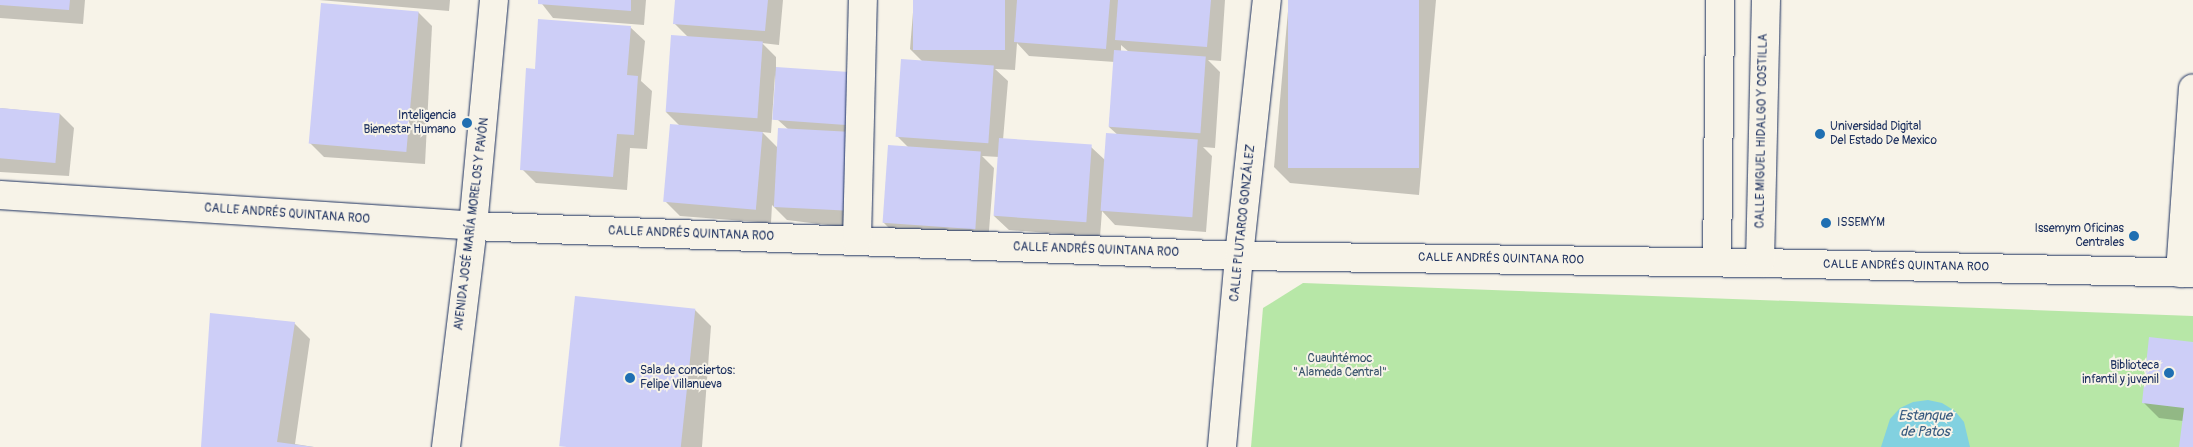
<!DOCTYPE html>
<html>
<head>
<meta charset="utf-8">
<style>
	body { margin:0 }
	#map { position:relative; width:2193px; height:447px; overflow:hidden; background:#f7f3e8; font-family:Pangolin,sans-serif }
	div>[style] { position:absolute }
	.green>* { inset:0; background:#b7e7a7 }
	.water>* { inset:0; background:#82d1e0 }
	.shadow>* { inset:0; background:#0003 }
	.building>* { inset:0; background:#cdcef7; transform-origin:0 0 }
	.roads { filter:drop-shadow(0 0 1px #1b2f5e) drop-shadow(0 0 1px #1b2f5e) }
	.minor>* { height:28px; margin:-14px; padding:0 14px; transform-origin:14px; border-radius:14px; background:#f7f3e8 }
	.tertiary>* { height:28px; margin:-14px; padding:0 14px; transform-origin:14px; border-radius:14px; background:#f7f3e8 }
	.secondary>* { height:28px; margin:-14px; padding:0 14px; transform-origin:14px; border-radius:14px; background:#f7f3e8 }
	.dots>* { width:14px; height:14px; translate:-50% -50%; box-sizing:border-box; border:2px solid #f7f3e8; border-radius:50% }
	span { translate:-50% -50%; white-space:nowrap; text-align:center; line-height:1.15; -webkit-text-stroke:4px #f7f3e8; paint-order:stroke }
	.poi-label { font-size:12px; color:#1b2f5e }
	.right { translate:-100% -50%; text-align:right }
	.left { translate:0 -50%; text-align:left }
	.street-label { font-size:12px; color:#1b2f5e }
	.park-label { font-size:12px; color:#3a546d }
	.water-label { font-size:14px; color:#35587e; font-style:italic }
</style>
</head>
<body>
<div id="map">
	<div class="green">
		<i style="clip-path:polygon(1303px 283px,2193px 316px,2193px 447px,1251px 447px,1263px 308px)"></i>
	</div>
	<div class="water">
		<i style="clip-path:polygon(1928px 400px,1942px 403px,1955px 411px,1964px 422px,1970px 447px,1881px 447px,1890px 419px,1900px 408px,1913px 402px)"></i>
	</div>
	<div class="shadow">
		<i style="clip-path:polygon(0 0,85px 0,83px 24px,0 18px)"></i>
		<i style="clip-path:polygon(319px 0,450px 0,449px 11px)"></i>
		<i style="clip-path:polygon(539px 0,646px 0,644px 25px,553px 18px)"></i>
		<i style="clip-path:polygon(evenodd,676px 0,783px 0,779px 45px,762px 43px,776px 57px,776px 68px,852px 75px,860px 229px,787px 220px,772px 205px,771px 223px,680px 216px,666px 202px,680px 126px,666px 112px,689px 38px,674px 23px,676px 0,775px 75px,778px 120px,789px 130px,778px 148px,762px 132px,771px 133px,775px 75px)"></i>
		<i style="clip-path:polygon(evenodd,914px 0,1225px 0,1221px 61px,1208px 60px,1220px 72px,1215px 148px,1203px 147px,1212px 156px,1206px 232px,1115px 225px,1102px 211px,1100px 237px,1009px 230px,994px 216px,999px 157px,982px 156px,994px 168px,988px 243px,897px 236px,883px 222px,909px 148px,897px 136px,923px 62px,910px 49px,914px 0,1017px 43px,1029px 56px,1115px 62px,1109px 127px,1119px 136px,1105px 160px,1091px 147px,1003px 140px,1008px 81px,995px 69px,1015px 70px,1017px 43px,914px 0,1121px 45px,1129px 52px,1121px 51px,1121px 45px)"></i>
		<i style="clip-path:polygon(1289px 0,1436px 0,1419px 195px,1290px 183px,1274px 167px)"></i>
		<i style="clip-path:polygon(418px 12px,432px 26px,425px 164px,324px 157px,310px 143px)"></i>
		<i style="clip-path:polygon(630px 27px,645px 41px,641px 81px,652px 91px,647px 149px,630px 148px,627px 190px,536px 183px,522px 169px,536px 70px)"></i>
		<i style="clip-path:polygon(0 108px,60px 114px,74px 128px,69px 176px,0 172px)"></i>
		<i style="clip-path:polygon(695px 310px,711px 326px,702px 447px,566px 447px)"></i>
		<i style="clip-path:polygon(294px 323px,310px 339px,295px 444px,314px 447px,202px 447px)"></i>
		<i style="clip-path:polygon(2193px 343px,2193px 447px,2180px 447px,2183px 421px,2159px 418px,2143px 402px)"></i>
	</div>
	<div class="building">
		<i style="clip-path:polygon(0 0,70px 0,69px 10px,0 5px)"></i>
		<i style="clip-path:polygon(538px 0,631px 0,631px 11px,538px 4px)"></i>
		<i style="clip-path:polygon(675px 0,768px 0,765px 31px,673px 24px)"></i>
		<i style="left:913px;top:0;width:92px;height:50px"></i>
		<i style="clip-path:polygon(1017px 0,1110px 0,1106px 49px,1014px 42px)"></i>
		<i style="clip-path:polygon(1118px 0,1211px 0,1207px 47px,1115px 40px)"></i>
		<i style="left:1288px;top:0;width:131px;height:168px"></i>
		<i style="left:321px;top:3px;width:98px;height:141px;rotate:5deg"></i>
		<i style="clip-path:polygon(538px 19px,631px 26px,627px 75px,638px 76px,634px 135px,617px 134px,613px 177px,520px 170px,526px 68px,535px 69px)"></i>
		<i style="left:671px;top:35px;width:92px;height:77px;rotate:4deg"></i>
		<i style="left:1114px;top:50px;width:92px;height:77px;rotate:4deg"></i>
		<i style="left:901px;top:59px;width:93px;height:78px;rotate:4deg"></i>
		<i style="left:776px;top:67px;width:77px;height:53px;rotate:4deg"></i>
		<i style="left:0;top:108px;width:60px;height:50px;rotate:5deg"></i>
		<i style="left:670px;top:124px;width:93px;height:78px;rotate:5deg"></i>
		<i style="left:778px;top:128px;width:70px;height:79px;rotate:3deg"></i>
		<i style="left:1106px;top:133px;width:92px;height:78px;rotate:4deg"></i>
		<i style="left:999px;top:138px;width:93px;height:78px;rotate:4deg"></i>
		<i style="left:888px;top:145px;width:93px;height:78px;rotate:4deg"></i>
		<i style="left:575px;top:296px;width:121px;height:151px;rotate:6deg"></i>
		<i style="clip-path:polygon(210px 313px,295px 322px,277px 442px,314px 447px,201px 447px)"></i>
		<i style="clip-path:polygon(2149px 337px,2193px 342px,2193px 447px,2179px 447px,2184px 408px,2142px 403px)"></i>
	</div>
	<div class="roads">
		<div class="minor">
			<i style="left:0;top:195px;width:474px;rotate:3.7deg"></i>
			<i style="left:473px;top:226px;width:767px;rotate:2.24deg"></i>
			<i style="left:1239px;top:256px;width:258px;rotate:-83.8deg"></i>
			<i style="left:857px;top:240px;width:240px;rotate:-88.6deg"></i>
			<i style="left:2180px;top:273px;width:185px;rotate:-86deg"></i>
		</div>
		<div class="tertiary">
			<i style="left:1760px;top:263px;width:433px;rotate:1.3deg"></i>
		</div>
		<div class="secondary">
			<i style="left:1717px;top:262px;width:262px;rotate:-89.3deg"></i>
			<i style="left:446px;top:447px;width:223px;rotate:-83deg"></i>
			<i style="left:473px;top:226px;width:227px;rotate:-84.7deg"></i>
			<i style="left:1222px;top:447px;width:192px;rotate:-84.9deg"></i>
			<i style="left:1239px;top:256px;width:521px;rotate:0.77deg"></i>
			<i style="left:1760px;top:263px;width:263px;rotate:-88.7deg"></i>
		</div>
	</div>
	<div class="dots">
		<i style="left:467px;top:123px;background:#1f6fb2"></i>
		<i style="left:1820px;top:134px;background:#1f6fb2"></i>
		<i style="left:1826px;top:223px;background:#1f6fb2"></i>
		<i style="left:2134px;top:236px;background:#1f6fb2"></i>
		<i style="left:2169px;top:373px;background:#1f6fb2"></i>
		<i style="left:630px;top:378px;background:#1f6fb2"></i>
	</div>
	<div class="poi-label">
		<span class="right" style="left:456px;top:123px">Inteligencia<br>Bienestar Humano</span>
		<span class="left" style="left:1830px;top:134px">Universidad Digital<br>Del Estado De Mexico</span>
		<span class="left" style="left:1837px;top:223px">ISSEMYM</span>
		<span class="right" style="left:2124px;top:236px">Issemym Oficinas<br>Centrales</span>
		<span class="right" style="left:2159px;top:373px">Biblioteca<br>infantil y juvenil</span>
		<span class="left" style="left:640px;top:378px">Sala de conciertos:<br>Felipe Villanueva</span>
	</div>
	<div class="street-label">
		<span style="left:1762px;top:131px;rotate:-89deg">CALLE MIGUEL HIDALGO Y COSTILLA</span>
		<span style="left:287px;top:214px;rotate:4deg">CALLE ANDRÉS QUINTANA ROO</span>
		<span style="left:1243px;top:223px;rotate:-84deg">CALLE PLUTARCO GONZÁLEZ</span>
		<span style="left:472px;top:224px;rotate:-83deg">AVENIDA JOSÉ MARÍA MORELOS Y PAVÓN</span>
		<span style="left:691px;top:234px;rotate:2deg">CALLE ANDRÉS QUINTANA ROO</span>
		<span style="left:1096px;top:250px;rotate:2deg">CALLE ANDRÉS QUINTANA ROO</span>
		<span style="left:1501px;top:259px;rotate:1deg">CALLE ANDRÉS QUINTANA ROO</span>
		<span style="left:1906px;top:266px;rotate:1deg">CALLE ANDRÉS QUINTANA ROO</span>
	</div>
	<div class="park-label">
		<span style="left:1340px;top:366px">Cuauhtémoc<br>"Alameda Central"</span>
	</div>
	<div class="water-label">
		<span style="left:1925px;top:424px">Estanque<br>de Patos</span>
	</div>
</div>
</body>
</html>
